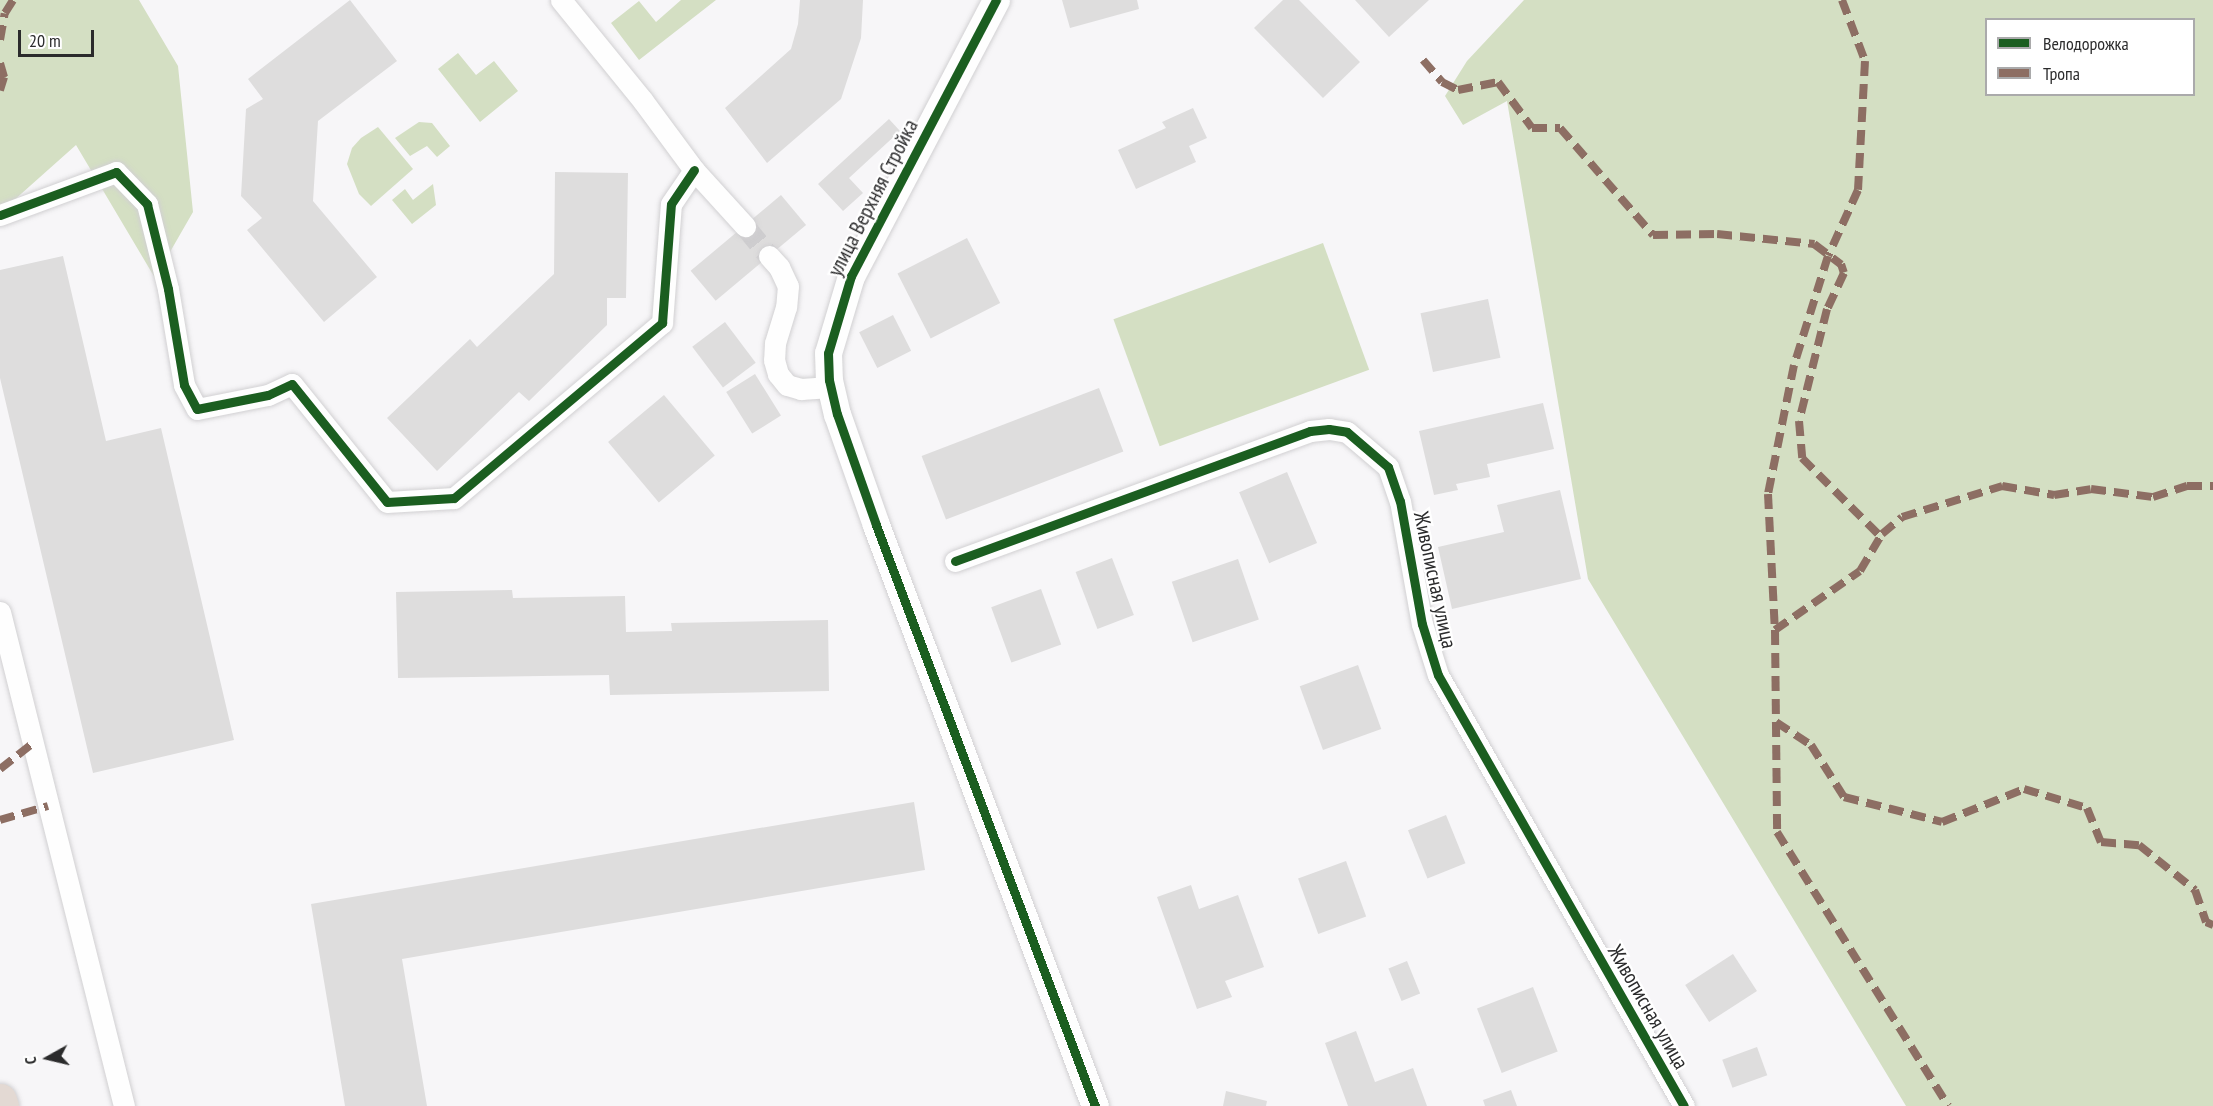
<!DOCTYPE html>
<html>
<head>
<meta charset="utf-8">
<style>
	body { margin:0 }
	#map { position:relative; width:2213px; height:1106px; overflow:hidden; background:#f7f6f8; font-family:"PT Sans Narrow",sans-serif }
	div>[style] { position:absolute }
	.green>* { inset:0; background:#d4dfc3; transform-origin:0 0 }
	.building>* { inset:0; background:#dedddd; transform-origin:0 0 }
	.minor-tunnel>* { height:21px; margin-top:-10.5px; transform-origin:0; background:repeating-linear-gradient(90deg,#cecdcf 0 21px,transparent 0 31px) }
	.roads { filter:drop-shadow(0 0 2px #d1d0d2) drop-shadow(0 0 2px #d1d0d2) }
	.minor>* { height:21px; margin:-10.5px; padding:0 10.5px; transform-origin:10.5px; border-radius:10.5px; background:#fefefe }
	.tertiary>* { height:27px; margin:-13.5px; padding:0 13.5px; transform-origin:13.5px; border-radius:13.5px; background:#fefefe }
	.motorway>* { height:33px; margin:-16.5px; padding:0 16.5px; transform-origin:16.5px; border-radius:16.5px; background:#e3d9d3 }
	.quiet>* { height:8px; margin-top:-4px; transform-origin:0; background:repeating-linear-gradient(90deg,#8d6e63 0 15px,transparent 0 23px) }
	.cycleway>* { height:9px; margin:-4.5px; padding:0 4.5px; transform-origin:4.5px; border-radius:4.5px; background:#1b5e20 }
	span { translate:-50% -50%; white-space:nowrap; text-align:center; line-height:1.15; -webkit-text-stroke:4.5px #fff; paint-order:stroke }
	.street-label { font-size:21px; color:#2b2b2c }
	.legend { position:absolute; left:1985px; top:18px; width:210px; height:78px; box-sizing:border-box; background:#fff; border:2px solid #aaaaab; margin:0; padding:8px 10px; list-style:none; font-size:18px; color:#2b2b2c }
	.legend li { display:flex; align-items:center; gap:12px; height:30px }
	.legend b { width:30px; border:2px solid #aaaaab }
	.north { position:absolute; left:18px; top:1028px; width:60px; height:60px; -webkit-text-stroke:4px #fff; paint-order:stroke; rotate:262deg; font-size:16px; font-weight:700; line-height:24px; text-align:center; color:#2b2b2c }
	.north::after { content:''; display:block; margin:auto; width:21px; height:27px; background:#2b2b2c; clip-path:polygon(50% 0,100% 100%,50% 72%,0 100%) }
	.scale { position:absolute; left:18px; top:30px; width:76px; height:27px; box-sizing:border-box; border:3px solid #2b2b2c; border-top:0; padding-left:8px; font-size:18px; line-height:21px; white-space:nowrap; color:#2b2b2c; -webkit-text-stroke:4px #fff; paint-order:stroke }
</style>
</head>
<body>
<div id="map">
	<div class="green">
		<i style="clip-path:polygon(0 0,139px 0,178px 66px,193px 212px,155px 278px,76px 145px,12px 202px,0 206px)"></i>
		<i style="clip-path:polygon(681px 0,716px 0,639px 60px,611px 23px,639px 1px,656px 22px)"></i>
		<i style="clip-path:polygon(evenodd,1524px 0,2213px 0,2213px 1106px,1906px 1106px,1588px 579px,1507px 101px,1463px 125px,1445px 96px,1467px 61px,1524px 0,1986px 20px,2194px 20px,2194px 94px,1986px 94px,1986px 20px)"></i>
		<i style="clip-path:polygon(458px 53px,476px 75px,494px 61px,518px 91px,480px 122px,438px 69px)"></i>
		<i style="clip-path:polygon(419px 122px,432px 123px,450px 146px,437px 157px,427px 146px,410px 156px,395px 138px)"></i>
		<i style="clip-path:polygon(378px 127px,413px 169px,371px 206px,359px 194px,347px 164px,352px 148px,361px 138px)"></i>
		<i style="clip-path:polygon(433px 184px,436px 205px,412px 224px,392px 200px,405px 189px,413px 200px)"></i>
		<i style="left:1323px;top:243px;width:135px;height:223px;rotate:70deg"></i>
	</div>
	<div class="building">
		<i style="clip-path:polygon(350px 0,397px 61px,318px 121px,313px 201px,377px 277px,324px 322px,247px 230px,262px 218px,241px 196px,246px 109px,263px 99px,248px 79px)"></i>
		<i style="clip-path:polygon(800px 0,863px 0,861px 38px,841px 99px,767px 163px,725px 108px,791px 49px,798px 24px)"></i>
		<i style="clip-path:polygon(1062px 0,1137px 0,1139px 9px,1070px 28px)"></i>
		<i style="clip-path:polygon(1283px 0,1299px 0,1360px 62px,1323px 98px,1254px 28px)"></i>
		<i style="clip-path:polygon(1355px 0,1429px 0,1389px 37px)"></i>
		<i style="clip-path:polygon(1193px 108px,1207px 138px,1189px 146px,1196px 162px,1136px 189px,1118px 150px,1166px 128px,1162px 122px)"></i>
		<i style="clip-path:polygon(889px 119px,900px 131px,849px 178px,863px 193px,843px 211px,818px 184px)"></i>
		<i style="clip-path:polygon(555px 172px,628px 173px,626px 298px,607px 298px,607px 325px,529px 401px,519px 392px,437px 471px,387px 418px,470px 339px,477px 347px,554px 274px)"></i>
		<i style="left:781px;top:195px;width:39px;height:118px;rotate:50deg"></i>
		<i style="left:967px;top:238px;width:73px;height:78px;rotate:63deg"></i>
		<i style="clip-path:polygon(63px 256px,106px 441px,161px 428px,234px 740px,93px 773px,0 378px,0 270px)"></i>
		<i style="left:1488px;top:299px;width:60px;height:69px;rotate:78deg"></i>
		<i style="left:893px;top:315px;width:40px;height:38px;rotate:63deg"></i>
		<i style="left:725px;top:322px;width:51px;height:41px;rotate:53deg"></i>
		<i style="left:755px;top:374px;width:49px;height:34px;rotate:58deg"></i>
		<i style="left:1099px;top:388px;width:68px;height:190px;rotate:69deg"></i>
		<i style="left:664px;top:395px;width:79px;height:73px;rotate:50deg"></i>
		<i style="clip-path:polygon(1543px 403px,1554px 449px,1487px 464px,1490px 477px,1456px 484px,1458px 490px,1434px 495px,1419px 431px)"></i>
		<i style="left:1287px;top:472px;width:77px;height:52px;rotate:67deg"></i>
		<i style="clip-path:polygon(1560px 490px,1581px 579px,1452px 609px,1438px 547px,1504px 532px,1497px 505px)"></i>
		<i style="left:1112px;top:558px;width:61px;height:39px;rotate:69deg"></i>
		<i style="left:1238px;top:559px;width:64px;height:70px;rotate:71deg"></i>
		<i style="left:1041px;top:589px;width:59px;height:53px;rotate:70deg"></i>
		<i style="clip-path:polygon(512px 590px,513px 598px,625px 596px,626px 632px,672px 631px,671px 623px,828px 620px,829px 691px,610px 695px,609px 675px,398px 678px,396px 592px)"></i>
		<i style="left:1358px;top:665px;width:68px;height:62px;rotate:70deg"></i>
		<i style="clip-path:polygon(914px 802px,925px 870px,402px 959px,427px 1106px,345px 1106px,311px 904px)"></i>
		<i style="left:1446px;top:815px;width:52px;height:41px;rotate:68deg"></i>
		<i style="left:1346px;top:861px;width:59px;height:51px;rotate:70deg"></i>
		<i style="clip-path:polygon(1191px 885px,1199px 909px,1238px 895px,1264px 967px,1225px 981px,1232px 997px,1197px 1009px,1157px 897px)"></i>
		<i style="left:1733px;top:954px;width:44px;height:57px;rotate:57deg"></i>
		<i style="left:1407px;top:961px;width:35px;height:20px;rotate:68deg"></i>
		<i style="left:1533px;top:987px;width:69px;height:60px;rotate:69deg"></i>
		<i style="clip-path:polygon(1356px 1031px,1375px 1082px,1413px 1068px,1427px 1106px,1348px 1106px,1325px 1043px)"></i>
		<i style="left:1757px;top:1047px;width:30px;height:37px;rotate:70deg"></i>
		<i style="clip-path:polygon(1511px 1090px,1517px 1106px,1485px 1106px,1483px 1100px)"></i>
		<i style="clip-path:polygon(1226px 1091px,1267px 1101px,1266px 1106px,1223px 1106px)"></i>
	</div>
	<div class="minor-tunnel">
		<i style="left:745px;top:226px;width:38px;rotate:51deg"></i>
	</div>
	<div class="roads">
		<div class="minor">
			<i style="left:561px;top:0;width:130px;rotate:50.9deg"></i>
			<i style="left:643px;top:101px;width:86px;rotate:53.5deg"></i>
			<i style="left:694px;top:170px;width:76px;rotate:47.7deg"></i>
			<i style="left:0;top:215px;width:124px;rotate:-20.3deg"></i>
			<i style="left:116px;top:172px;width:45px;rotate:45.9deg"></i>
			<i style="left:147px;top:204px;width:88px;rotate:76.1deg"></i>
			<i style="left:168px;top:289px;width:97px;rotate:80.5deg"></i>
			<i style="left:184px;top:385px;width:27px;rotate:62deg"></i>
			<i style="left:197px;top:409px;width:72px;rotate:-11.2deg"></i>
			<i style="left:268px;top:395px;width:26px;rotate:-25deg"></i>
			<i style="left:292px;top:384px;width:151px;rotate:51.2deg"></i>
			<i style="left:387px;top:502px;width:67px;rotate:-3.4deg"></i>
			<i style="left:454px;top:498px;width:272px;rotate:-40.1deg"></i>
			<i style="left:662px;top:323px;width:119px;rotate:-85.7deg"></i>
			<i style="left:671px;top:204px;width:41px;rotate:-55.9deg"></i>
			<i style="left:769px;top:256px;width:15px;rotate:48deg"></i>
			<i style="left:779px;top:267px;width:21px;rotate:65deg"></i>
			<i style="left:788px;top:286px;width:21px;rotate:95deg"></i>
			<i style="left:786px;top:307px;width:38px;rotate:107deg"></i>
			<i style="left:775px;top:343px;width:17px;rotate:93deg"></i>
			<i style="left:774px;top:360px;width:15px;rotate:74deg"></i>
			<i style="left:778px;top:374px;width:14px;rotate:51deg"></i>
			<i style="left:787px;top:385px;width:15px;rotate:16deg"></i>
			<i style="left:801px;top:389px;width:29px;rotate:-4deg"></i>
			<i style="left:955px;top:561px;width:378px;rotate:-20.1deg"></i>
			<i style="left:1310px;top:431px;width:19px;rotate:-6deg"></i>
			<i style="left:1329px;top:429px;width:18px;rotate:9deg"></i>
			<i style="left:1347px;top:432px;width:54px;rotate:40.5deg"></i>
			<i style="left:1388px;top:467px;width:36px;rotate:71deg"></i>
			<i style="left:1400px;top:501px;width:125px;rotate:79.9deg"></i>
			<i style="left:1422px;top:624px;width:53px;rotate:72.6deg"></i>
			<i style="left:1438px;top:675px;width:496px;rotate:60.3deg"></i>
			<i style="left:0;top:612px;width:509px;rotate:75.91deg"></i>
		</div>
		<div class="tertiary">
			<i style="left:996px;top:0;width:312px;rotate:117.7deg"></i>
			<i style="left:851px;top:276px;width:80px;rotate:106.6deg"></i>
			<i style="left:828px;top:353px;width:27px;rotate:88deg"></i>
			<i style="left:829px;top:380px;width:35px;rotate:77deg"></i>
			<i style="left:837px;top:414px;width:118px;rotate:70.6deg"></i>
			<i style="left:876px;top:525px;width:621px;rotate:69.35deg"></i>
		</div>
		<div class="motorway">
			<i style="left:0;top:1100px;width:6px;rotate:72deg"></i>
		</div>
	</div>
	<div class="quiet">
		<i style="left:1842px;top:0;width:65px;rotate:69.3deg"></i>
		<i style="left:1865px;top:61px;width:129px;rotate:93.1deg"></i>
		<i style="left:1858px;top:190px;width:72px;rotate:114.4deg"></i>
		<i style="left:1828px;top:256px;width:114px;rotate:107.3deg"></i>
		<i style="left:1794px;top:365px;width:132px;rotate:101.4deg"></i>
		<i style="left:1768px;top:494px;width:136px;rotate:87.1deg"></i>
		<i style="left:1775px;top:630px;width:202px;rotate:89.4deg"></i>
		<i style="left:1777px;top:832px;width:323px;rotate:58deg"></i>
		<i style="left:0;top:40px;width:27px;rotate:-80deg"></i>
		<i style="left:5px;top:13px;width:15px;rotate:-58deg"></i>
		<i style="left:1423px;top:60px;width:29px;rotate:49deg"></i>
		<i style="left:1442px;top:82px;width:18px;rotate:27deg"></i>
		<i style="left:1458px;top:90px;width:41px;rotate:-11.3deg"></i>
		<i style="left:1498px;top:82px;width:57px;rotate:53.5deg"></i>
		<i style="left:1532px;top:128px;width:28px"></i>
		<i style="left:1560px;top:128px;width:142px;rotate:49deg"></i>
		<i style="left:1653px;top:235px;width:64px;rotate:-0.9deg"></i>
		<i style="left:1717px;top:234px;width:98px;rotate:5.9deg"></i>
		<i style="left:1814px;top:244px;width:34px;rotate:37deg"></i>
		<i style="left:1841px;top:264px;width:9px;rotate:72deg"></i>
		<i style="left:1844px;top:273px;width:40px;rotate:115deg"></i>
		<i style="left:1827px;top:309px;width:115px;rotate:104deg"></i>
		<i style="left:1799px;top:421px;width:37px;rotate:85deg"></i>
		<i style="left:1802px;top:458px;width:112px;rotate:45deg"></i>
		<i style="left:0;top:63px;width:15px;rotate:74deg"></i>
		<i style="left:4px;top:77px;width:14px;rotate:107deg"></i>
		<i style="left:1775px;top:630px;width:103px;rotate:-34.8deg"></i>
		<i style="left:1860px;top:571px;width:43px;rotate:-59.3deg"></i>
		<i style="left:1882px;top:534px;width:26px;rotate:-40deg"></i>
		<i style="left:1902px;top:517px;width:105px;rotate:-17.2deg"></i>
		<i style="left:2002px;top:486px;width:53px;rotate:9.8deg"></i>
		<i style="left:2054px;top:495px;width:37px;rotate:-9deg"></i>
		<i style="left:2091px;top:489px;width:63px;rotate:7.4deg"></i>
		<i style="left:2153px;top:497px;width:36px;rotate:-18deg"></i>
		<i style="left:2187px;top:486px;width:26px"></i>
		<i style="left:1776px;top:722px;width:42px;rotate:33.3deg"></i>
		<i style="left:1811px;top:745px;width:62px;rotate:57.6deg"></i>
		<i style="left:1844px;top:797px;width:101px;rotate:14.3deg"></i>
		<i style="left:1942px;top:822px;width:88px;rotate:-21.9deg"></i>
		<i style="left:2024px;top:789px;width:66px;rotate:16.8deg"></i>
		<i style="left:2087px;top:808px;width:37px;rotate:68deg"></i>
		<i style="left:2101px;top:842px;width:38px;rotate:5deg"></i>
		<i style="left:2139px;top:845px;width:72px;rotate:38.8deg"></i>
		<i style="left:2195px;top:890px;width:34px;rotate:71deg"></i>
		<i style="left:2206px;top:922px;width:8px;rotate:23deg"></i>
		<i style="left:0;top:769px;width:42px;rotate:-38.2deg"></i>
		<i style="left:0;top:820px;width:50px;rotate:-16.3deg"></i>
	</div>
	<div class="cycleway">
		<i style="left:996px;top:0;width:312px;rotate:117.7deg"></i>
		<i style="left:851px;top:276px;width:80px;rotate:106.6deg"></i>
		<i style="left:828px;top:353px;width:27px;rotate:88deg"></i>
		<i style="left:829px;top:380px;width:35px;rotate:77deg"></i>
		<i style="left:837px;top:414px;width:118px;rotate:70.6deg"></i>
		<i style="left:876px;top:525px;width:621px;rotate:69.35deg"></i>
		<i style="left:0;top:215px;width:124px;rotate:-20.3deg"></i>
		<i style="left:116px;top:172px;width:45px;rotate:45.9deg"></i>
		<i style="left:147px;top:204px;width:88px;rotate:76.1deg"></i>
		<i style="left:168px;top:289px;width:97px;rotate:80.5deg"></i>
		<i style="left:184px;top:385px;width:27px;rotate:62deg"></i>
		<i style="left:197px;top:409px;width:72px;rotate:-11.2deg"></i>
		<i style="left:268px;top:395px;width:26px;rotate:-25deg"></i>
		<i style="left:292px;top:384px;width:151px;rotate:51.2deg"></i>
		<i style="left:387px;top:502px;width:67px;rotate:-3.4deg"></i>
		<i style="left:454px;top:498px;width:272px;rotate:-40.1deg"></i>
		<i style="left:662px;top:323px;width:119px;rotate:-85.7deg"></i>
		<i style="left:671px;top:204px;width:41px;rotate:-55.9deg"></i>
		<i style="left:955px;top:561px;width:378px;rotate:-20.1deg"></i>
		<i style="left:1310px;top:431px;width:19px;rotate:-6deg"></i>
		<i style="left:1329px;top:429px;width:18px;rotate:9deg"></i>
		<i style="left:1347px;top:432px;width:54px;rotate:40.5deg"></i>
		<i style="left:1388px;top:467px;width:36px;rotate:71deg"></i>
		<i style="left:1400px;top:501px;width:125px;rotate:79.9deg"></i>
		<i style="left:1422px;top:624px;width:53px;rotate:72.6deg"></i>
		<i style="left:1438px;top:675px;width:496px;rotate:60.3deg"></i>
	</div>
	<div class="street-label">
		<span style="left:873px;top:198px;rotate:-63deg">улица Верхняя Стройка</span>
		<span style="left:1435px;top:580px;rotate:78deg">Живописная улица</span>
		<span style="left:1648px;top:1007px;rotate:60deg">Живописная улица</span>
	</div>
	<ul class="legend">
	<li><b style="height:8px;background:#1b5e20"></b>Велодорожка</li>
	<li><b style="height:8px;background:#8d6e63"></b>Тропа</li>
	</ul>
	<div class="north">С</div>
	<div class="scale">20 m</div>
</div>
</body>
</html>
